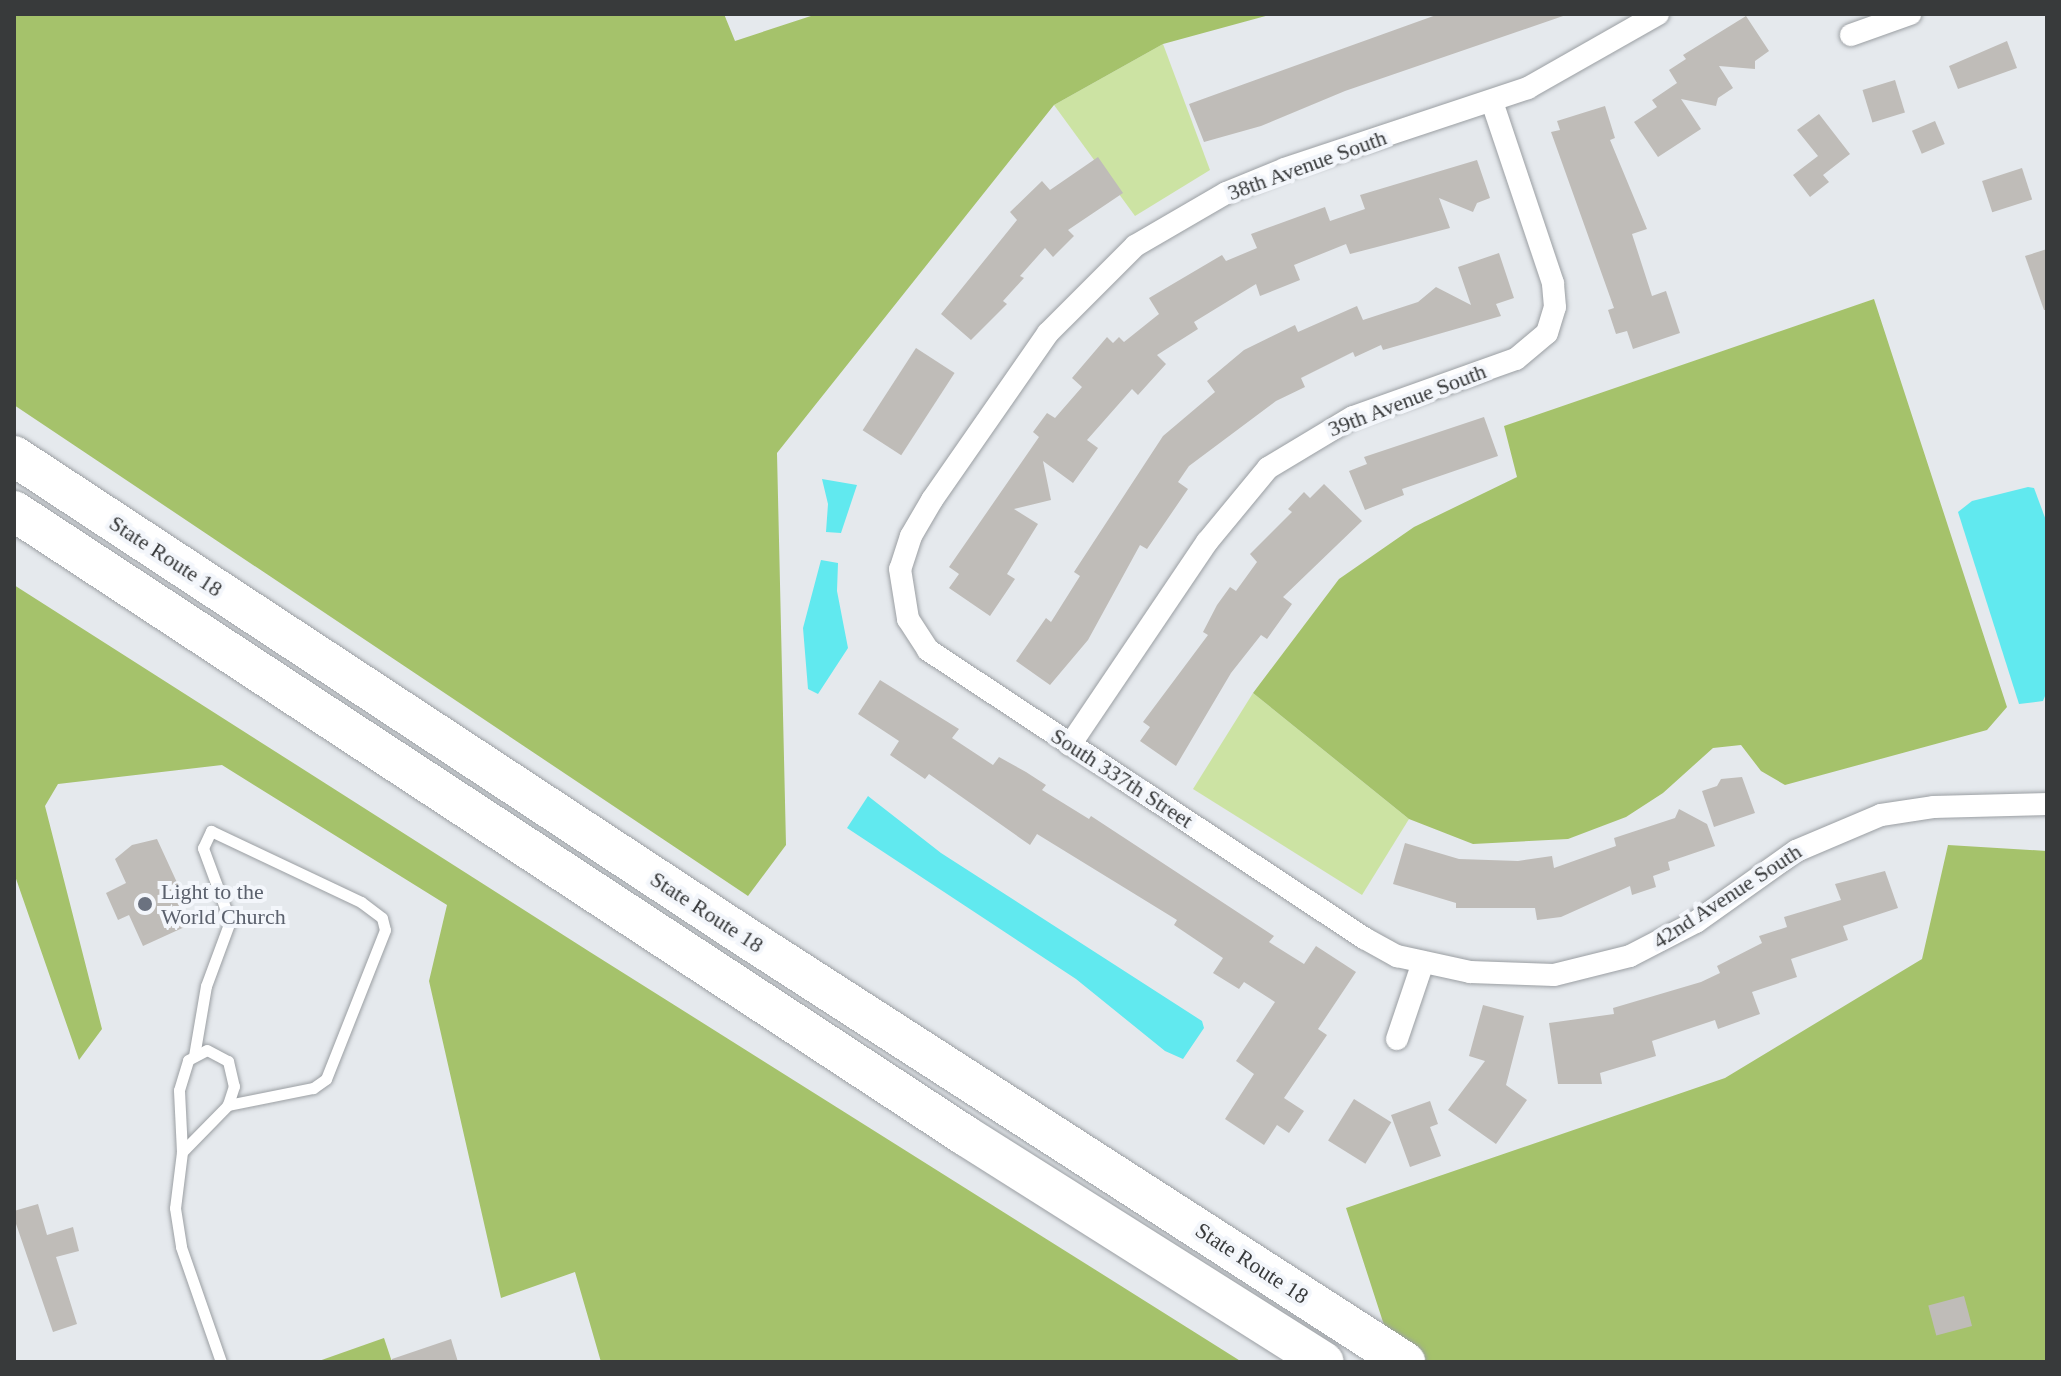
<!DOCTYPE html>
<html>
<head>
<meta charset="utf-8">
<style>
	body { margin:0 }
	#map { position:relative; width:2061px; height:1376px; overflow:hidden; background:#e5e9ed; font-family:Georgia,serif }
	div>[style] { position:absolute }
	.green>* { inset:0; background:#cce3a3 }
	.forest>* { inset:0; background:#a5c26b }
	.water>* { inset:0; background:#61e9ef }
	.building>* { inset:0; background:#bfbcb8; transform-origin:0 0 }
	.roads { filter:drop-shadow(0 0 2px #9b9fa3) drop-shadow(0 0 2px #9b9fa3) }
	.service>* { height:11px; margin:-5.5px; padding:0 5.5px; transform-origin:5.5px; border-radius:5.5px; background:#fff }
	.minor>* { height:22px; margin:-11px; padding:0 11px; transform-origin:11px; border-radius:11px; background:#fff }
	.motorway>* { height:40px; margin:-20px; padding:0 20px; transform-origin:20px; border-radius:20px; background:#fff }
	.dots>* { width:22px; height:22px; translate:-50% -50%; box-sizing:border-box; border:4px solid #f3f6fb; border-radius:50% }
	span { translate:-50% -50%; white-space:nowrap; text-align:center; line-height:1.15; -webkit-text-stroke:8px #f3f6fb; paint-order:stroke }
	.street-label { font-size:22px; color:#383a3b }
	.worship-label { font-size:22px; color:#5b616d }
	.left { translate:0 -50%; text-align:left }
	.frame { position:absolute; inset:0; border:16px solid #383a3b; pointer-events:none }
</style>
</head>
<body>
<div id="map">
	<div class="green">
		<i style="clip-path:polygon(1163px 44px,1210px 170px,1135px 216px,1054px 105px)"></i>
		<i style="clip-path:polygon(1253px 693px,1409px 819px,1362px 895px,1193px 789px)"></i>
	</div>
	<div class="forest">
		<i style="clip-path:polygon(14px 14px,724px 14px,735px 41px,817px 14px,1273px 14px,1163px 44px,1054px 105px,777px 453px,786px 845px,748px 896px,14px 405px)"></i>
		<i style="clip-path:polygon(1874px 299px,2007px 707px,1987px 730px,1785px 785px,1761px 771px,1741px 745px,1713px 748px,1663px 793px,1626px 817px,1568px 839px,1473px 844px,1409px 819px,1253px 693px,1339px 579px,1414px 527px,1517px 477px,1504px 426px)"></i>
		<i style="clip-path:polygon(14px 585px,590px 952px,1242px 1362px,601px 1362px,575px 1272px,501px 1298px,429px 981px,447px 905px,222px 765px,58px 784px,45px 806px,102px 1029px,79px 1060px,14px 873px)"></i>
		<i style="clip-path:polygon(1948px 845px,2047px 851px,2047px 1362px,1396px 1362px,1346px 1208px,1725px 1078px,1922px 959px)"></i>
		<i style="clip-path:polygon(384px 1338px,392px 1362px,316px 1362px)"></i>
	</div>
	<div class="water">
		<i style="clip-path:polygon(822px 479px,857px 485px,841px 533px,826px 532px,828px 504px)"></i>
		<i style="clip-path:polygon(2028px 487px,2034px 488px,2047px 523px,2047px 691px,2043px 701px,2019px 704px,1958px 512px,1972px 501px)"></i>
		<i style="clip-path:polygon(821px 560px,838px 563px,837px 591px,848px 648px,818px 694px,808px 689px,803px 628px)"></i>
		<i style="clip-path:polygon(868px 796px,941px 853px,1202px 1021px,1204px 1028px,1183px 1059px,1165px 1051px,1076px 979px,847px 828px)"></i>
	</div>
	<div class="building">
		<i style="clip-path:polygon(1439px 14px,1566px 15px,1345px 91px,1261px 126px,1204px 142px,1189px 104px)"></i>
		<i style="clip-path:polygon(1746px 16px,1769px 51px,1755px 61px,1755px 69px,1719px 66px,1733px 88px,1718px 98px,1716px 106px,1681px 99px,1701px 129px,1658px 157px,1634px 122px,1657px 107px,1652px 100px,1677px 83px,1669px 70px,1686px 59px,1683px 55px)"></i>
		<i style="clip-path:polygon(2007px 41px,2017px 68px,1958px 89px,1949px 66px)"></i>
		<i style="left:1895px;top:80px;width:34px;height:34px;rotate:73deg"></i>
		<i style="clip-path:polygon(1605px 106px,1615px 138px,1610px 140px,1647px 229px,1632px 234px,1652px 296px,1666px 291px,1680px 333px,1633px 349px,1627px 331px,1616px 334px,1608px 310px,1614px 308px,1551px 132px,1560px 130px,1557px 121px)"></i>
		<i style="clip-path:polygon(1819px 114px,1850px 154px,1823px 175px,1829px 182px,1810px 197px,1793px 175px,1818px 156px,1797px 130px)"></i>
		<i style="left:1935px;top:121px;width:25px;height:25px;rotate:67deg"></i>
		<i style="clip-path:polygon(1098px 157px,1123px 193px,1068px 230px,1074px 236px,1053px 257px,1045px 248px,1020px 276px,1024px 278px,1003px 301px,1007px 304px,971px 340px,941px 314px,1017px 220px,1010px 212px,1042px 181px,1050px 190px)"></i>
		<i style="clip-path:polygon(1477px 160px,1490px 198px,1477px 203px,1473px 212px,1439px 198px,1450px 228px,1350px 254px,1346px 244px,1294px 265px,1300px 280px,1260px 296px,1256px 284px,1194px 322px,1198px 329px,1157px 355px,1166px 364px,1138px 395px,1132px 389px,1087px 440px,1098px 448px,1073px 483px,1043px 461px,1051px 500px,1014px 509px,1038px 524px,1007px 574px,1015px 579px,990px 616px,949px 588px,959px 574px,949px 567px,1039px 437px,1033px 432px,1047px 413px,1055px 418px,1082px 387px,1072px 378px,1107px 337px,1113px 343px,1119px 337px,1124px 342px,1159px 314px,1149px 298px,1222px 255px,1226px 261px,1257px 248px,1251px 234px,1325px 207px,1330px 221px,1365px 209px,1360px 195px)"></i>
		<i style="left:2022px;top:168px;width:33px;height:42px;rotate:72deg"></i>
		<i style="clip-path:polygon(2047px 249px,2047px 310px,2044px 310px,2025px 256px)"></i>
		<i style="clip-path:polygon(1499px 253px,1514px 298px,1496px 304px,1501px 316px,1383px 350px,1381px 345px,1355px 357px,1353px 352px,1301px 378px,1305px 387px,1276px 401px,1189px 466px,1178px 482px,1188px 489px,1147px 549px,1140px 545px,1088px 640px,1050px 685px,1016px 661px,1046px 618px,1051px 622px,1080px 576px,1074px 572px,1163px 436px,1215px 392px,1207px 381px,1244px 350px,1295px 325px,1298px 332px,1357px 306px,1363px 320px,1418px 302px,1436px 287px,1471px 305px,1458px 267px)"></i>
		<i style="left:916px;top:348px;width:46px;height:98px;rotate:33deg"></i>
		<i style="clip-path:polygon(1484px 417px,1498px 456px,1402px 489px,1404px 495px,1365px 510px,1349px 471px,1367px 464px,1364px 457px)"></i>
		<i style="clip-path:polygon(1324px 484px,1362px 521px,1283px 597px,1292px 604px,1267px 639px,1261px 635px,1231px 673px,1176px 766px,1140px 741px,1150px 727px,1143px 722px,1208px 635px,1203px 632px,1217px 605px,1230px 587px,1236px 591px,1257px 562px,1250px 554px,1292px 512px,1288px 509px,1304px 492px,1310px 498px)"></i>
		<i style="clip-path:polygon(880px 680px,959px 729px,952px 738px,993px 765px,999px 757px,1026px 772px,1046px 785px,1042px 790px,1089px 819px,1091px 816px,1274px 936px,1269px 942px,1304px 964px,1316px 946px,1356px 972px,1318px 1029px,1327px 1035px,1284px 1098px,1304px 1111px,1289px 1133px,1277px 1125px,1264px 1145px,1225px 1119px,1254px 1074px,1236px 1061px,1275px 1002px,1244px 982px,1239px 989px,1213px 973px,1223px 958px,1174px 925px,1177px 920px,1037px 834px,1030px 845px,929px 774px,925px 779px,890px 755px,899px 741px,858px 714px)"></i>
		<i style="clip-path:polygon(1742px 777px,1755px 813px,1714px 827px,1702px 791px,1717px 786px,1721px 779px)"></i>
		<i style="clip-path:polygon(1679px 809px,1707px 824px,1715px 846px,1668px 862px,1670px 870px,1653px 876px,1656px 887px,1632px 895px,1630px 886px,1561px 917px,1537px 920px,1535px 908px,1456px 908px,1456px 903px,1393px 884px,1405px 843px,1459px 859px,1518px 861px,1552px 856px,1554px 868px,1616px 846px,1614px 838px,1675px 818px)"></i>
		<i style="clip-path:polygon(157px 839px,180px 889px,174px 892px,189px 925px,143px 946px,129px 915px,118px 920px,106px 893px,126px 883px,115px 859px,132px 845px)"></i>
		<i style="clip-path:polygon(1885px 871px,1898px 908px,1843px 926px,1848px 940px,1791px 959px,1797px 977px,1752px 992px,1760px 1014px,1718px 1029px,1715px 1020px,1652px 1041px,1656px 1056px,1600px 1073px,1602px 1084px,1558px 1084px,1549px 1023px,1614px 1014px,1613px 1008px,1701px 982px,1720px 973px,1717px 966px,1762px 943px,1759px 936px,1787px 927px,1784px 917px,1841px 900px,1835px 884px)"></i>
		<i style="clip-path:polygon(1483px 1005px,1524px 1016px,1506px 1085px,1527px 1100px,1496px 1144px,1448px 1110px,1485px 1061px,1469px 1056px)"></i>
		<i style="left:1354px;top:1099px;width:44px;height:49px;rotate:32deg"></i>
		<i style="clip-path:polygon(1430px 1101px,1438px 1124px,1430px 1127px,1441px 1156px,1410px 1167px,1391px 1115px)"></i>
		<i style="clip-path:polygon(38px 1204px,47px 1235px,73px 1227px,79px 1251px,56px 1257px,77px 1324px,53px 1332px,14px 1218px,14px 1211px)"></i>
		<i style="left:1964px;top:1296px;width:31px;height:37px;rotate:75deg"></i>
		<i style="clip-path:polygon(451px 1339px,458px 1362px,392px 1362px,392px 1359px)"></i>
	</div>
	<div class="roads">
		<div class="service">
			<i style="left:207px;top:1050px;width:24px;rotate:28deg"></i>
			<i style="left:228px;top:1061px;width:26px;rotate:77deg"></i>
			<i style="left:234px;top:1086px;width:20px;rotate:108deg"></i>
			<i style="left:228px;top:1105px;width:66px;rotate:134.4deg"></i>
			<i style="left:182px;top:1152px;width:62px;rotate:-92.8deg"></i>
			<i style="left:179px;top:1090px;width:31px;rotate:-73deg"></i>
			<i style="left:188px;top:1060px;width:21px;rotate:-28deg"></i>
			<i style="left:194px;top:1056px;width:71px;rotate:-80.3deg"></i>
			<i style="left:206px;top:986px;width:69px;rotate:-69.7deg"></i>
			<i style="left:230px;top:921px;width:78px;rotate:-110.3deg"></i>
			<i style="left:203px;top:848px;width:19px;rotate:-65deg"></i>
			<i style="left:211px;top:831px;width:166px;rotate:25.3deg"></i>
			<i style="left:361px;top:902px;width:26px;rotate:37deg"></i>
			<i style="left:382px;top:918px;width:12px;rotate:76deg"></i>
			<i style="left:385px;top:930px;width:160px;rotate:111.6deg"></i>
			<i style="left:326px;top:1079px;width:16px;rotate:145deg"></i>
			<i style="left:313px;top:1088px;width:87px;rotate:168.7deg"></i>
			<i style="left:182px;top:1152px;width:56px;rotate:97.1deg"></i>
			<i style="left:175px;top:1208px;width:39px;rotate:81deg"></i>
			<i style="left:181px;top:1247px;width:122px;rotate:70.8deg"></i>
		</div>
		<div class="minor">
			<i style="left:1658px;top:14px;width:150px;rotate:150.4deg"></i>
			<i style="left:1528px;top:88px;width:256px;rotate:161.6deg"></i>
			<i style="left:1285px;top:169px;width:64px;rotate:157.9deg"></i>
			<i style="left:1226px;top:193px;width:105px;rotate:149.8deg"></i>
			<i style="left:1135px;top:246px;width:123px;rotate:135deg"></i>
			<i style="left:1048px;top:333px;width:203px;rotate:124.8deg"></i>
			<i style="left:932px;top:500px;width:42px;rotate:120.3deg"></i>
			<i style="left:911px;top:536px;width:35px;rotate:108deg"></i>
			<i style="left:900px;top:569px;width:51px;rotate:80.9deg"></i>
			<i style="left:908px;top:619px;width:37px;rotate:57deg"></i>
			<i style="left:928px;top:650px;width:523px;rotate:33.45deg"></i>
			<i style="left:1364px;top:938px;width:38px;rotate:29deg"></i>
			<i style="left:1397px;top:956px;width:75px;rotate:12.4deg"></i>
			<i style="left:1470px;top:972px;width:84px;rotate:2deg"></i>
			<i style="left:1554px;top:975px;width:78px;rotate:-14deg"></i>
			<i style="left:1630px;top:956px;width:74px;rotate:-27.3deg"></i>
			<i style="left:1696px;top:922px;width:123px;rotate:-35.4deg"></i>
			<i style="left:1796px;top:851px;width:92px;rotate:-23deg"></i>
			<i style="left:1881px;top:815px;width:54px;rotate:-8.6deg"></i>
			<i style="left:1934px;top:807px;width:113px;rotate:-1.5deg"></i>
			<i style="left:1851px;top:35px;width:63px;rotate:-19.6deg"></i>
			<i style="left:1070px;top:745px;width:245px;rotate:-56deg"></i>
			<i style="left:1207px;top:542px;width:96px;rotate:-50.5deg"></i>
			<i style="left:1268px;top:468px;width:99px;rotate:-31deg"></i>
			<i style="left:1353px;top:417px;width:173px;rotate:-19.6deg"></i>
			<i style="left:1516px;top:359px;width:40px;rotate:-40deg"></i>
			<i style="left:1547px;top:333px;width:27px;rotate:-73deg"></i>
			<i style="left:1555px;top:307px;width:24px;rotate:-95deg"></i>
			<i style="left:1553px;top:283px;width:191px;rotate:-108.6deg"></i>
			<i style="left:1397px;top:1039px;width:81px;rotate:-71.3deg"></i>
		</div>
		<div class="motorway">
			<i style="left:14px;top:456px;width:877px;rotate:33.33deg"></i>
			<i style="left:747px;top:938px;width:783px;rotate:32.8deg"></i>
			<i style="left:14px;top:511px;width:1139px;rotate:33.29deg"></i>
			<i style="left:966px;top:1136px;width:423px;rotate:32.3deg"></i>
		</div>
	</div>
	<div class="dots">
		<i style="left:145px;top:904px;background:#6b7280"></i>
	</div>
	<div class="street-label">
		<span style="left:1307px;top:165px;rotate:-20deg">38th Avenue South</span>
		<span style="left:1407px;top:400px;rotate:-21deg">39th Avenue South</span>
		<span style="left:166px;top:556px;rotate:33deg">State Route 18</span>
		<span style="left:1122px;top:778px;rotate:33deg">South 337th Street</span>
		<span style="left:1727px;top:896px;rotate:-33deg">42nd Avenue South</span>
		<span style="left:707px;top:912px;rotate:33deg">State Route 18</span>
		<span style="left:1252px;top:1263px;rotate:33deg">State Route 18</span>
	</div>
	<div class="worship-label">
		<span class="left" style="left:161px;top:904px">Light to the<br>World Church</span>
	</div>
	<div class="frame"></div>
</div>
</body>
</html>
